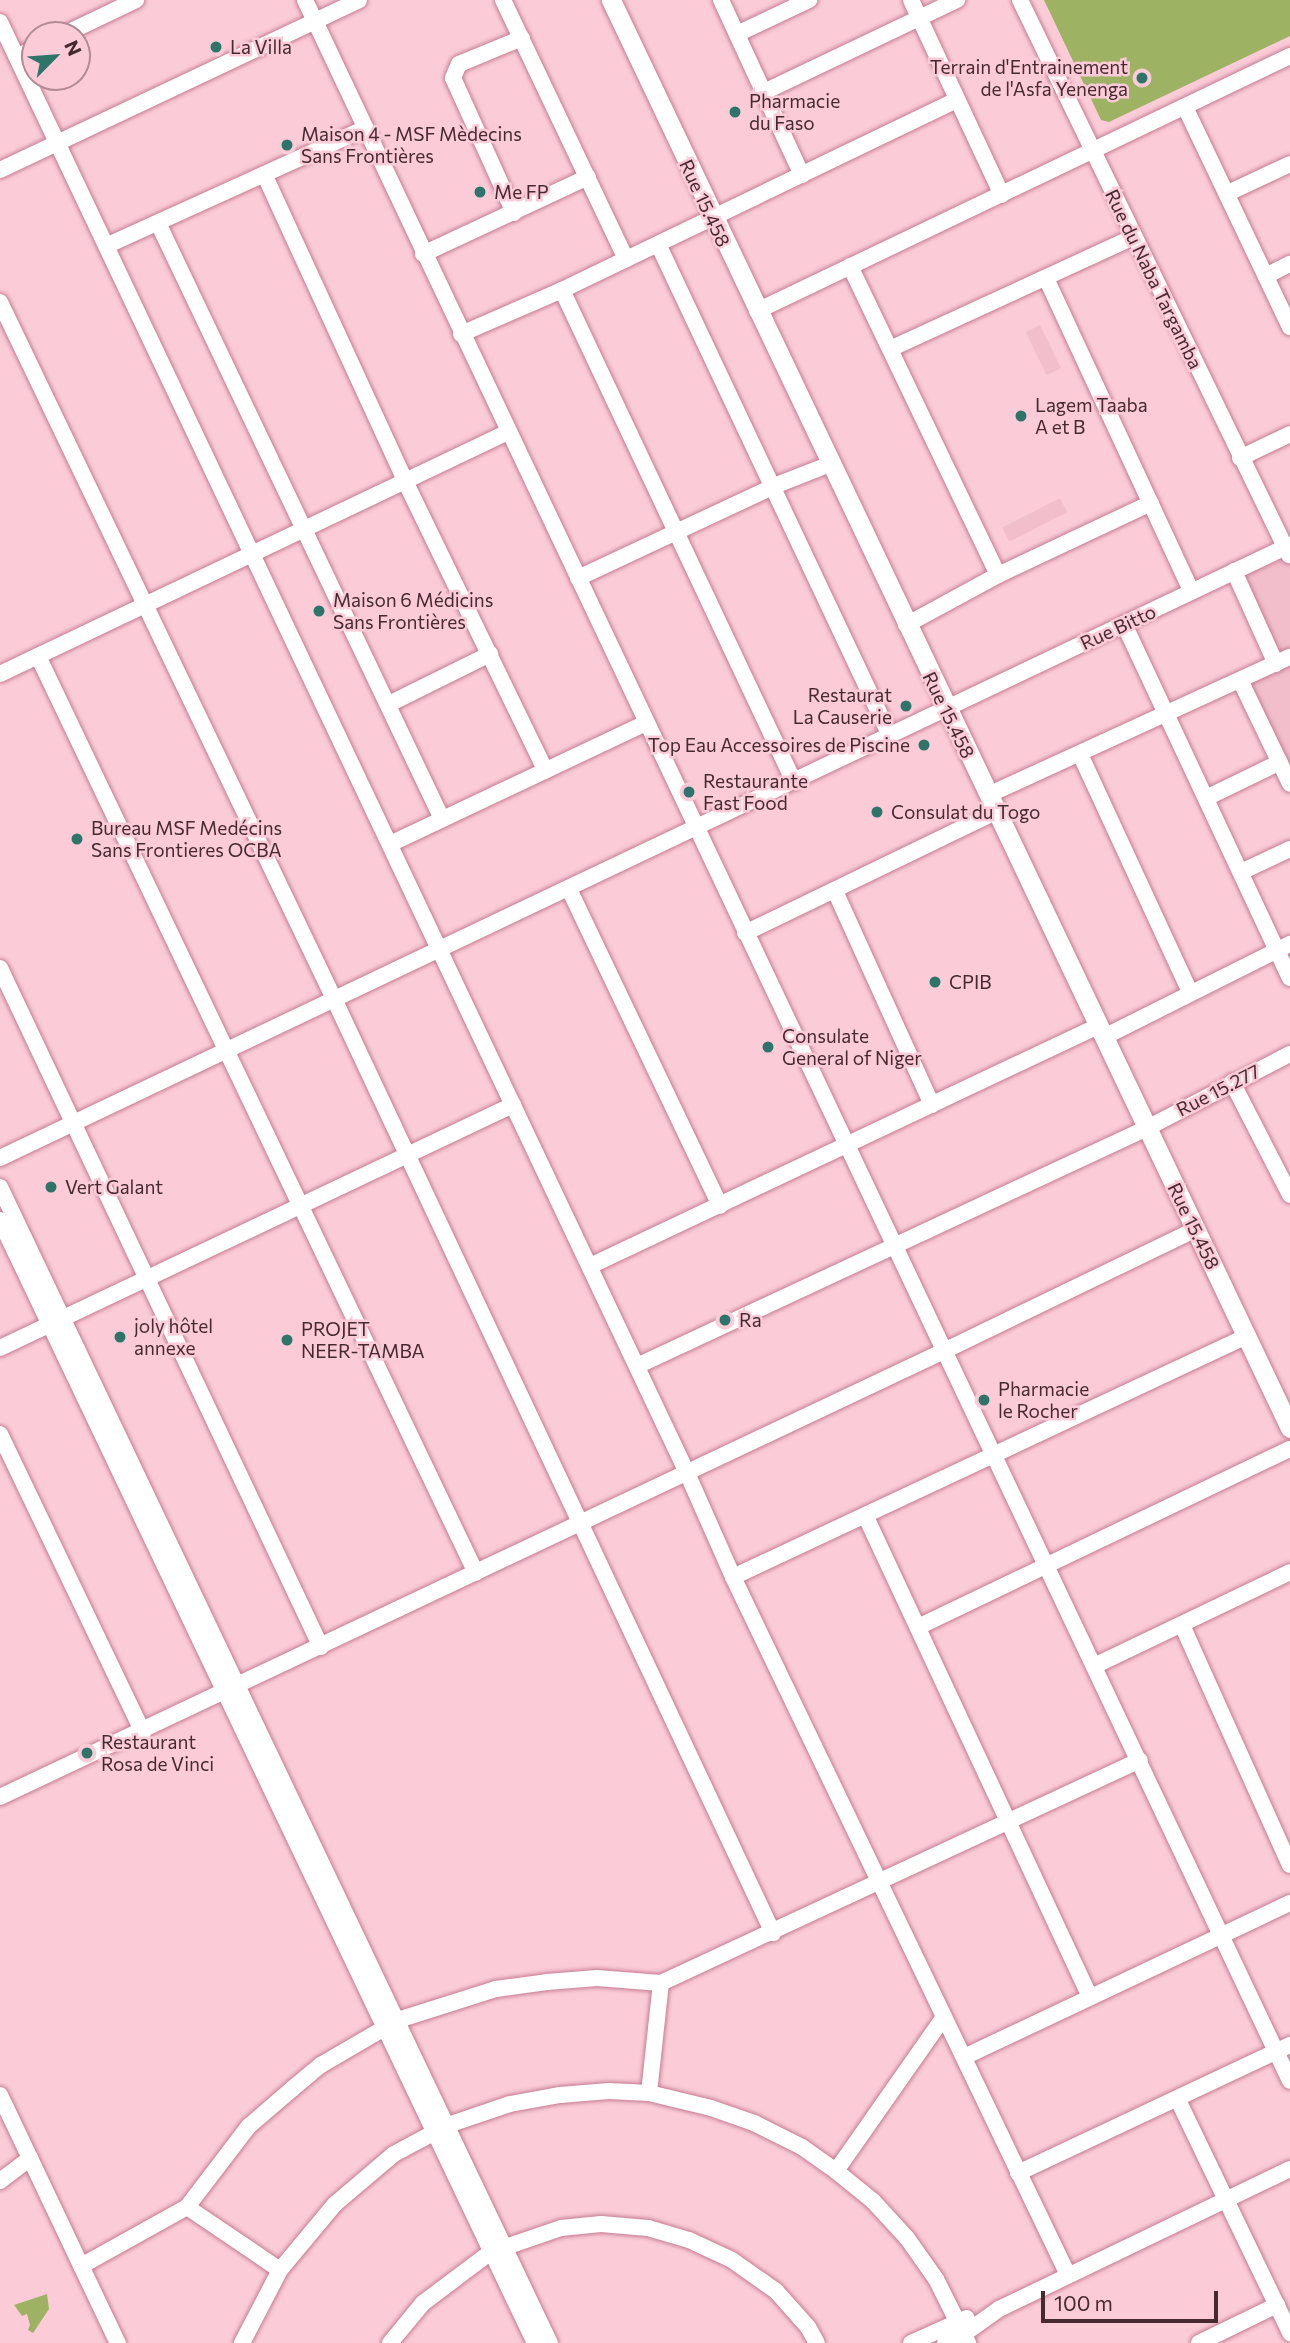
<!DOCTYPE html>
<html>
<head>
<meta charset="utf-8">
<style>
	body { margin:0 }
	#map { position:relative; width:1290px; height:2343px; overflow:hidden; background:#fbccd8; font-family:Commissioner,sans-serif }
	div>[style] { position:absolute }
	.built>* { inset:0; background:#f2becc; transform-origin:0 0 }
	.green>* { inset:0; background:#9eb264 }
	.roads { filter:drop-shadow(0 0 2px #c57c91) drop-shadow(0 0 2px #c57c91) }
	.minor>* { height:16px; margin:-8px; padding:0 8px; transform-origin:8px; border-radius:8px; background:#fff }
	.major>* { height:19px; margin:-9.5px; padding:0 9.5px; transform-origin:9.5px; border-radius:9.5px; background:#fff }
	.dots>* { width:19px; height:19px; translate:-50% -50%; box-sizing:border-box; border:4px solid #fbccd8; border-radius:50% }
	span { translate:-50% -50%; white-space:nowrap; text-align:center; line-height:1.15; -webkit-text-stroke:5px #fbccd8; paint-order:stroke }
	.poi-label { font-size:19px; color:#472932 }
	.left { translate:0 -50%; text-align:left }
	.right { translate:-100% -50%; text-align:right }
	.street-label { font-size:19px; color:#472932 }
	.north { position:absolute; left:21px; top:21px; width:70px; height:70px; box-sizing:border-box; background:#fbccd8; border:2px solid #b38b96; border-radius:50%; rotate:65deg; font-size:19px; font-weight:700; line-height:28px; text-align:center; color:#472932 }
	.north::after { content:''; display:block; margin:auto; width:24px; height:32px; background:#2f7469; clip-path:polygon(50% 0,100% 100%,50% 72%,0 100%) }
	.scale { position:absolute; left:1041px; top:2291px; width:177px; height:32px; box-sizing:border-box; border:4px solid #472932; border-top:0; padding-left:9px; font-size:21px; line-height:24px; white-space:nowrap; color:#472932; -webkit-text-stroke:5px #fbccd8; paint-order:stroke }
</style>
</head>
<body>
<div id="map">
	<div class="built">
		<i style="left:1040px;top:325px;width:48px;height:16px;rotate:64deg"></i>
		<i style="left:1060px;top:498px;width:16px;height:65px;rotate:63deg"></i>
		<i style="clip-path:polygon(1290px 557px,1290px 776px,1246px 685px,1282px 668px,1241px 577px)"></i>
	</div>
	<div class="green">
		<i style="clip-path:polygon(1044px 0,1290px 0,1290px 36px,1109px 122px,1101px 120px)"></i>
		<i style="clip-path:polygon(47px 2294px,49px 2309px,33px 2333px,28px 2330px,30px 2325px,27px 2314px,22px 2316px,14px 2305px)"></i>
	</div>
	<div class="roads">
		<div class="minor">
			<i style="left:305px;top:0;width:2302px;rotate:64.67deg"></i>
			<i style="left:503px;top:0;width:287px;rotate:64.6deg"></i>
			<i style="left:721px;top:0;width:193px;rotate:65.2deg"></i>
			<i style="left:911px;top:0;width:215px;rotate:65deg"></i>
			<i style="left:1020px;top:0;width:617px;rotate:64.14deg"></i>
			<i style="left:0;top:22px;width:1605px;rotate:64.66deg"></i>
			<i style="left:687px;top:1473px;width:114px;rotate:66.1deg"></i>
			<i style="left:733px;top:1577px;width:774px;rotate:64.36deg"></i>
			<i style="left:737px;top:34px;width:80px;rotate:-25.3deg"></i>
			<i style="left:63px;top:35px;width:81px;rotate:-25.6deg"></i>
			<i style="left:17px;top:57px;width:20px;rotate:-27deg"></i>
			<i style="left:764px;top:92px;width:214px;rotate:-25.5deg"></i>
			<i style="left:1185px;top:107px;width:244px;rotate:64.5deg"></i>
			<i style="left:0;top:170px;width:397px;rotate:-25.3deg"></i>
			<i style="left:265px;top:176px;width:336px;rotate:65.3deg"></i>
			<i style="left:405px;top:481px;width:322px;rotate:64.1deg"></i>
			<i style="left:1228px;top:193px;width:68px;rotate:-25.1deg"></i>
			<i style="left:514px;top:213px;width:148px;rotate:-114.3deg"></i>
			<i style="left:453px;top:78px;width:15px;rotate:-67deg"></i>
			<i style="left:459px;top:64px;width:68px;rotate:-22.4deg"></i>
			<i style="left:158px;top:223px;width:660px;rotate:64.52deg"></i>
			<i style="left:658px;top:244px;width:544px;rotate:64.75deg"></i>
			<i style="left:108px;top:245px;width:283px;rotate:-24.4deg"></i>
			<i style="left:423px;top:254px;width:182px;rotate:-25deg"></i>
			<i style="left:850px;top:266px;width:343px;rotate:64.4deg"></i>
			<i style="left:1266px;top:276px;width:27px;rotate:-27deg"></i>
			<i style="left:1046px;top:278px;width:346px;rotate:65.1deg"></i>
			<i style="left:562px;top:290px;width:544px;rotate:64.75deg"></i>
			<i style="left:0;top:302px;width:775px;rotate:64.39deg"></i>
			<i style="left:335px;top:1001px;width:1030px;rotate:64.83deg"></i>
			<i style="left:757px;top:311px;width:591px;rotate:-25.57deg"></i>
			<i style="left:461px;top:334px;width:110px;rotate:-23.5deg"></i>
			<i style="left:562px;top:290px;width:438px;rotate:-25.7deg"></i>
			<i style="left:890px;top:349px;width:268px;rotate:-24.7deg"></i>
			<i style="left:1240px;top:458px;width:55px;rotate:-25.6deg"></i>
			<i style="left:1234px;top:571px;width:102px;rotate:65.7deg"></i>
			<i style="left:578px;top:578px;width:217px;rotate:-25.1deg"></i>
			<i style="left:774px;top:486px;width:60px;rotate:-21.4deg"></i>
			<i style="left:1124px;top:624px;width:391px;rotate:64.9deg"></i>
			<i style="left:906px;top:625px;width:105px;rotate:-28.5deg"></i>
			<i style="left:998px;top:575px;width:169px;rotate:-25.2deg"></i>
			<i style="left:38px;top:656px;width:1016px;rotate:64.47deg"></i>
			<i style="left:0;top:674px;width:563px;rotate:-25.47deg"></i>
			<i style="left:1240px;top:680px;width:115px;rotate:64.3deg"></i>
			<i style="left:389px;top:704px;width:113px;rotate:-26.3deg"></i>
			<i style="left:1080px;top:754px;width:262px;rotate:65.2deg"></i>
			<i style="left:988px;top:795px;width:332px;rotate:-24.6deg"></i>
			<i style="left:1206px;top:798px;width:82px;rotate:-25.9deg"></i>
			<i style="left:390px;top:844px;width:283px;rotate:-25.3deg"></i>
			<i style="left:1241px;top:872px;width:54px;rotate:-25.1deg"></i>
			<i style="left:569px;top:889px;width:351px;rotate:64.5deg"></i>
			<i style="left:835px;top:891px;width:235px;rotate:65.6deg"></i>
			<i style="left:745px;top:933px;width:278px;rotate:-25.8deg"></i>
			<i style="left:0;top:968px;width:751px;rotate:64.7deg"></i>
			<i style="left:1104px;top:1037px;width:208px;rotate:-26.6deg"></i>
			<i style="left:1232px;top:1082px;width:127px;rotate:62.8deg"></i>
			<i style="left:0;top:1158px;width:1428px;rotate:-25.42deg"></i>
			<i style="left:0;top:1187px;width:1280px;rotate:64.56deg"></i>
			<i style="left:0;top:1220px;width:1244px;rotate:64.53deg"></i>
			<i style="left:590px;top:1266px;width:562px;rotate:-25.29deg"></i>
			<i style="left:0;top:1348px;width:568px;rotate:-25.35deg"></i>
			<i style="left:637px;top:1366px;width:563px;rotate:-25.02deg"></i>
			<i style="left:1147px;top:1128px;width:161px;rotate:-27.4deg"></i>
			<i style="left:0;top:1434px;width:331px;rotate:64.4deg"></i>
			<i style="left:866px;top:1517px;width:530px;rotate:64.98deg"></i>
			<i style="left:733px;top:1577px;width:568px;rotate:-25.12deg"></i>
			<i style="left:1182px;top:1625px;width:263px;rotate:65.8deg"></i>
			<i style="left:918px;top:1627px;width:412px;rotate:-25.6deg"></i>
			<i style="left:1094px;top:1666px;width:217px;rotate:-25.6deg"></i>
			<i style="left:0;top:1797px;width:1044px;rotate:-25.29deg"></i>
			<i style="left:944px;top:1351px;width:280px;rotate:-25.8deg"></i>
			<i style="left:964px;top:2057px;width:361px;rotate:-25.3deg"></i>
			<i style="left:649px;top:2093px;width:111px;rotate:-83.8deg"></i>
			<i style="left:0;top:2095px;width:275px;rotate:64.6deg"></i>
			<i style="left:1178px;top:2100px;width:259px;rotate:64.3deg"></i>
			<i style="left:836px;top:2171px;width:188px;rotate:-55deg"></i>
			<i style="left:1018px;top:2173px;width:301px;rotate:-25.2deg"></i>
			<i style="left:0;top:2181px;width:38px;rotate:-37deg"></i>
			<i style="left:187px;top:2207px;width:102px;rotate:-52.6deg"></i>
			<i style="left:249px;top:2126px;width:57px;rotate:-40.7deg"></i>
			<i style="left:292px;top:2089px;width:38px;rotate:-40deg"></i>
			<i style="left:321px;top:2065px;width:89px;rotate:-30.3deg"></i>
			<i style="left:398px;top:2020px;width:103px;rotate:-17.6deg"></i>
			<i style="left:496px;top:1989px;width:51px;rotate:-7.8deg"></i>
			<i style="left:547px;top:1982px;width:50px;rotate:-4.6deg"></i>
			<i style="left:597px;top:1978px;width:64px;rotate:4.5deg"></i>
			<i style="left:661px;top:1983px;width:528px;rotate:-24.96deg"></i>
			<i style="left:81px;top:2266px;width:121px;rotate:-29.1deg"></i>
			<i style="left:187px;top:2207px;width:112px;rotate:34.1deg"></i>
			<i style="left:242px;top:2343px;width:82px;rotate:-62.5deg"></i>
			<i style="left:280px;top:2270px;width:86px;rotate:-50.2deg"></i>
			<i style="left:335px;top:2204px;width:77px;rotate:-40.3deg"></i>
			<i style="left:394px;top:2154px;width:61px;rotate:-28.2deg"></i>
			<i style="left:448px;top:2125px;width:65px;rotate:-18.7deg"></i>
			<i style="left:510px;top:2104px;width:51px;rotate:-10.2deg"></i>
			<i style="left:560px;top:2095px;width:49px;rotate:-4.7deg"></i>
			<i style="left:609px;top:2091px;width:40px;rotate:2.9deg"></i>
			<i style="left:649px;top:2093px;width:64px;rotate:13.6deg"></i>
			<i style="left:711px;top:2108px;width:46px;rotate:19.2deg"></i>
			<i style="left:754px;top:2123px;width:54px;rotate:26.6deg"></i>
			<i style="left:802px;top:2147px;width:42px;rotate:35.2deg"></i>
			<i style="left:836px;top:2171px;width:48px;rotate:39deg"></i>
			<i style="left:873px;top:2201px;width:50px;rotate:47.4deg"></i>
			<i style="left:907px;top:2238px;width:50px;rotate:54.7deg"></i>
			<i style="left:936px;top:2279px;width:72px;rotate:63.4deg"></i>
			<i style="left:390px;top:2343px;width:52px;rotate:-50.5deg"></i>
			<i style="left:423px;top:2303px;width:85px;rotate:-36.9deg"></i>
			<i style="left:491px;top:2252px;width:74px;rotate:-18.9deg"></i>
			<i style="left:561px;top:2228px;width:40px;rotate:-5.7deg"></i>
			<i style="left:601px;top:2224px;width:47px;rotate:4.9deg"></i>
			<i style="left:648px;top:2228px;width:43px;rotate:16.3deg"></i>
			<i style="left:689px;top:2240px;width:47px;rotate:24.9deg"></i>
			<i style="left:732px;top:2260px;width:54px;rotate:35.2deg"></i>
			<i style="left:776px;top:2291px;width:48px;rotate:48.4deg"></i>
			<i style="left:808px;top:2327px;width:18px;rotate:61deg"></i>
			<i style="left:911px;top:2343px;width:61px;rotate:-24.1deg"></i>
			<i style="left:945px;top:2343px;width:21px;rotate:-25deg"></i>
			<i style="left:964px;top:2334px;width:43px;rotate:-35.5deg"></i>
			<i style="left:999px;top:2309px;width:323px;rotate:-25.7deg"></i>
			<i style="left:1199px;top:2343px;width:87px;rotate:-26deg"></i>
		</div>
		<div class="major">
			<i style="left:611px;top:0;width:1581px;rotate:64.57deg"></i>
		</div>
	</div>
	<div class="dots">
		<i style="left:216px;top:47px;background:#2f7469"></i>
		<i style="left:1142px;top:78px;background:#2f7469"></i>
		<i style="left:735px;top:112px;background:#2f7469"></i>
		<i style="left:287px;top:145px;background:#2f7469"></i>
		<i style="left:480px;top:192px;background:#2f7469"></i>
		<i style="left:1021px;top:416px;background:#2f7469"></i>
		<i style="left:319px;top:611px;background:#2f7469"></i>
		<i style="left:906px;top:706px;background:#2f7469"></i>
		<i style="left:924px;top:745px;background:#2f7469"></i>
		<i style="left:689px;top:792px;background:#2f7469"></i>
		<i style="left:877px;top:812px;background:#2f7469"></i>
		<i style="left:77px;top:839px;background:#2f7469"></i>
		<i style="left:935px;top:982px;background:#2f7469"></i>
		<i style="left:768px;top:1047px;background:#2f7469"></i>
		<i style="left:51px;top:1187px;background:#2f7469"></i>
		<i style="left:725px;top:1320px;background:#2f7469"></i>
		<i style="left:120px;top:1337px;background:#2f7469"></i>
		<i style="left:287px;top:1340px;background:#2f7469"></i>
		<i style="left:984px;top:1400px;background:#2f7469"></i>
		<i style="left:87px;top:1753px;background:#2f7469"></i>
	</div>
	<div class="poi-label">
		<span class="left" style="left:230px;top:47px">La Villa</span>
		<span class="right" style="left:1128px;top:78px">Terrain d'Entrainement<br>de l'Asfa Yenenga</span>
		<span class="left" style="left:749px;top:112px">Pharmacie<br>du Faso</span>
		<span class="left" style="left:301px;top:145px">Maison 4 - MSF Mèdecins<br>Sans Frontières</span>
		<span class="left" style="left:494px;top:192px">Me FP</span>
		<span class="left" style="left:1035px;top:416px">Lagem Taaba<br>A et B</span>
		<span class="left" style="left:333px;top:611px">Maison 6 Médicins<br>Sans Frontières</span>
		<span class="right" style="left:892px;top:706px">Restaurat<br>La Causerie</span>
		<span class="right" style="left:910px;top:745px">Top Eau Accessoires de Piscine</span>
		<span class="left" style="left:703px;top:792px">Restaurante<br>Fast Food</span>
		<span class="left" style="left:891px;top:812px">Consulat du Togo</span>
		<span class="left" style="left:91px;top:839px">Bureau MSF Medécins<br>Sans Frontieres OCBA</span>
		<span class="left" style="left:949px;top:982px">CPIB</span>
		<span class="left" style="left:782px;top:1047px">Consulate<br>General of Niger</span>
		<span class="left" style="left:65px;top:1187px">Vert Galant</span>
		<span class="left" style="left:739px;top:1320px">Ra</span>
		<span class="left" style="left:134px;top:1337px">joly hôtel<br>annexe</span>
		<span class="left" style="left:301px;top:1340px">PROJET<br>NEER-TAMBA</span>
		<span class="left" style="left:998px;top:1400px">Pharmacie<br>le Rocher</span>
		<span class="left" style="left:101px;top:1753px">Restaurant<br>Rosa de Vinci</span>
	</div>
	<div class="street-label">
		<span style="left:705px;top:203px;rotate:65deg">Rue 15.458</span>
		<span style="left:1154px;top:279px;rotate:64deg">Rue du Naba Targamba</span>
		<span style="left:1118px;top:627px;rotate:-25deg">Rue Bitto</span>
		<span style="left:949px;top:715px;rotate:64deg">Rue 15.458</span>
		<span style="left:1218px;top:1090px;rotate:-27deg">Rue 15.277</span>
		<span style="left:1194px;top:1226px;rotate:64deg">Rue 15.458</span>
	</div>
	<div class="north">N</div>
	<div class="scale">100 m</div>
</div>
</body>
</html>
